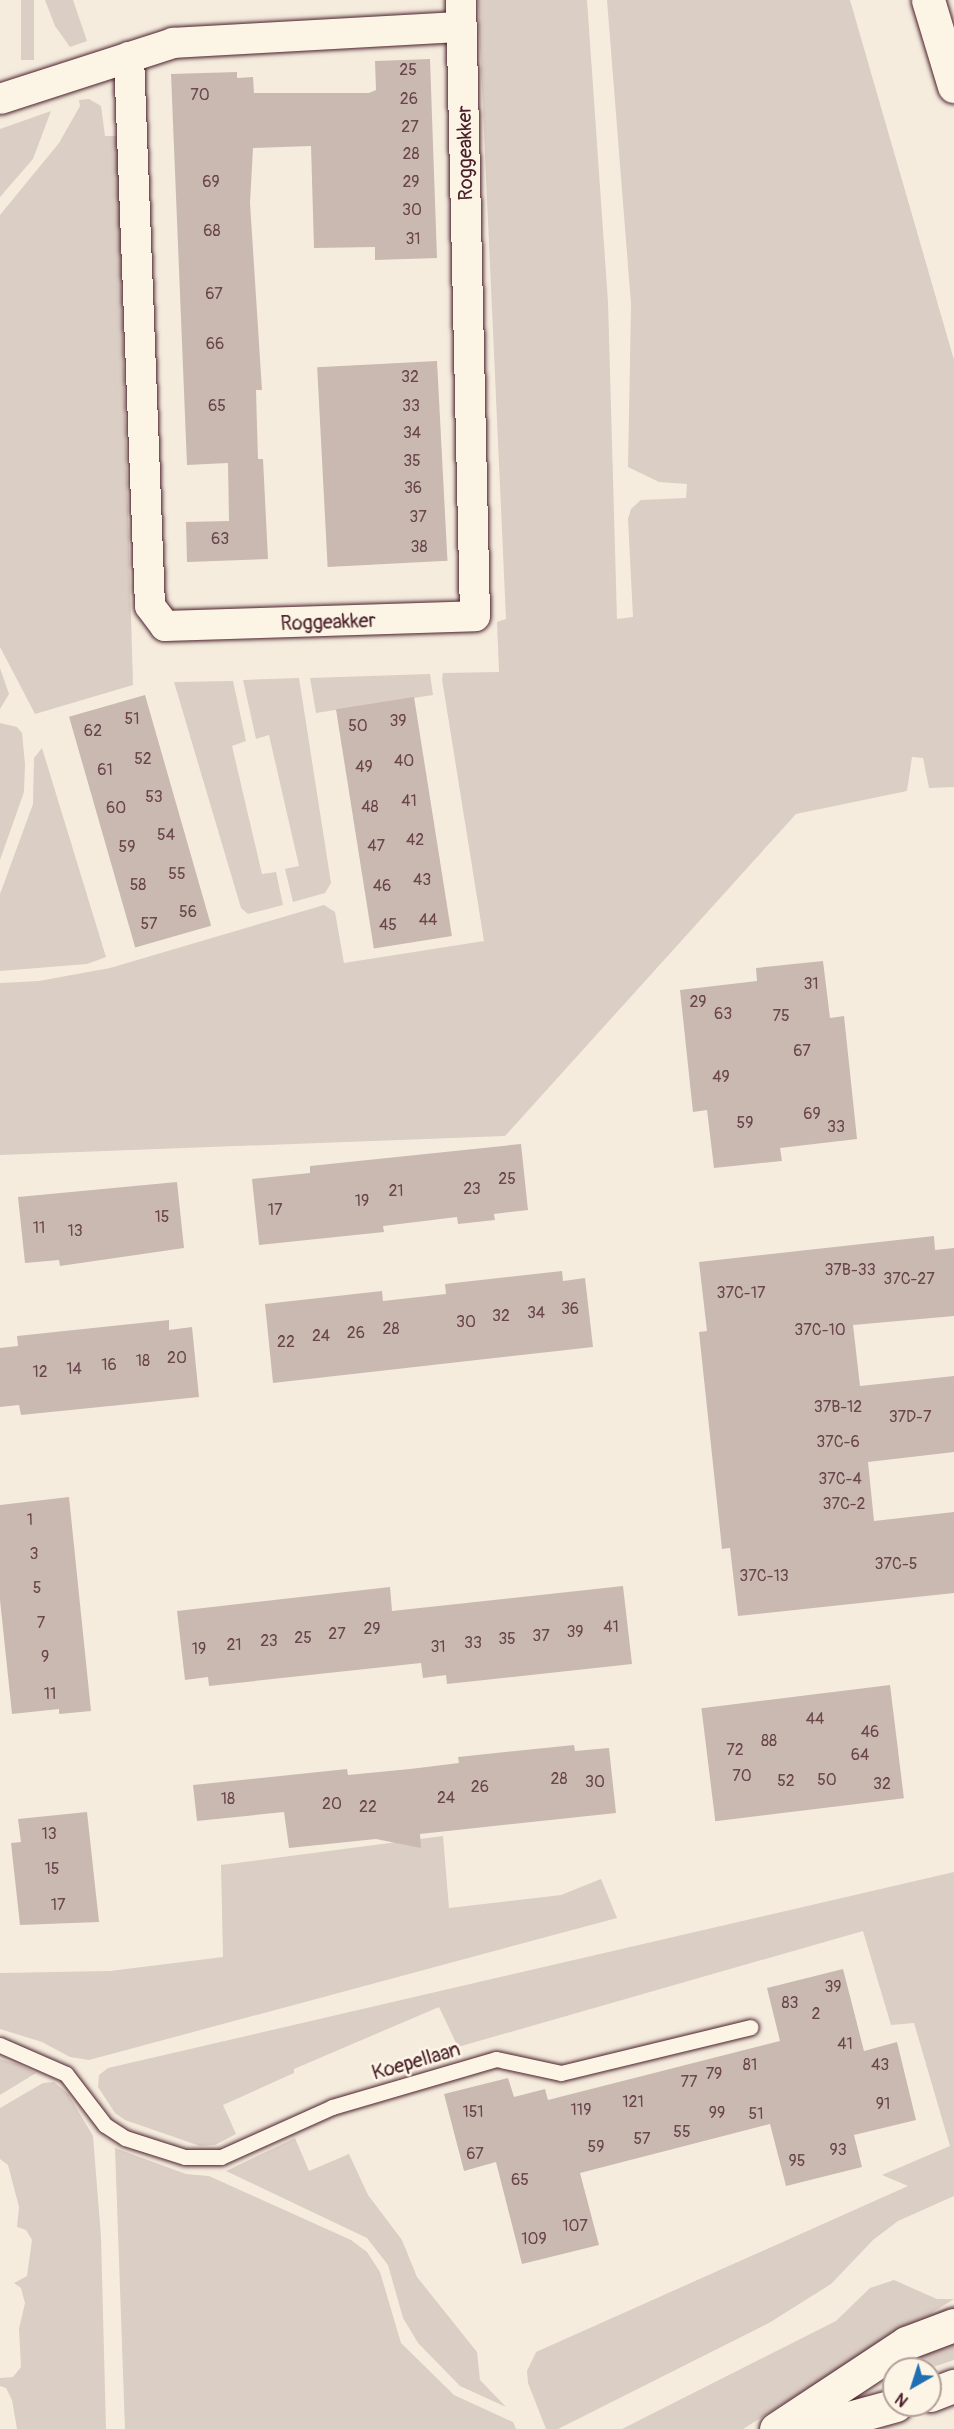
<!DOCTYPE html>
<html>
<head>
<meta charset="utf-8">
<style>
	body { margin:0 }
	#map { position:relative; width:954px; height:2429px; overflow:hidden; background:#f5ecde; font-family:Pangolin,sans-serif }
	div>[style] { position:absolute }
	.green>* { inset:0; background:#dbcec4; transform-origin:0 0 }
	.building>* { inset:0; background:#cab9b1; transform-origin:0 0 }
	.roads { filter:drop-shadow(0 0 2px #4a1f2b) drop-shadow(0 0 2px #4a1f2b) }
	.lane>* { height:15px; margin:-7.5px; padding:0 7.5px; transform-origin:7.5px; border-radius:7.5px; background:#fcf5e5 }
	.street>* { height:30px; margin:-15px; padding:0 15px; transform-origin:15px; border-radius:15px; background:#fcf5e5 }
	.secondary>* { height:33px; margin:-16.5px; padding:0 16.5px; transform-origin:16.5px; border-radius:16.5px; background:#fcf5e5 }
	span { translate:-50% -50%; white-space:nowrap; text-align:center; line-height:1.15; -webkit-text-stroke:5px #fcf5e5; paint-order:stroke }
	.number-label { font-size:16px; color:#6a464c }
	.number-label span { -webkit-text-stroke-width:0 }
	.street-label { font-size:20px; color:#4a1f2b }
	.north { position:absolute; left:882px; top:2357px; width:60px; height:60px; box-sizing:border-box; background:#fcf5e5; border:2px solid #b59f9b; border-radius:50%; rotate:219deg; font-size:16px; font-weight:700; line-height:24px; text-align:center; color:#4a1f2b }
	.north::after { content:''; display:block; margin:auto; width:21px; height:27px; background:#1f6fb2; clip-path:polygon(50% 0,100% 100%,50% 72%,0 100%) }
</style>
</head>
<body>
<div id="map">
	<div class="green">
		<i style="left:21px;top:0;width:13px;height:60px"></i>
		<i style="clip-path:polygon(45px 0,73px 0,87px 41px,70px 47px,55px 26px)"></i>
		<i style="clip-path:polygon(478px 0,587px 0,608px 302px,617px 619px,633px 617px,628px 519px,631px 509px,641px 500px,686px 498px,687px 484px,659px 482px,628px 467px,631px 304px,607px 0,850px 0,954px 360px,954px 787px,929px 788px,923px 758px,912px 757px,907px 791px,796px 814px,505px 1136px,0 1155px,0 983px,39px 981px,110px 968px,324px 905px,335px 912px,344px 963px,484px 941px,442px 679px,443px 673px,499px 672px,497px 622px,506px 619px)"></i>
		<i style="clip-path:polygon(89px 99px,101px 106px,105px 136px,117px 136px,133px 685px,35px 714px,0 647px,0 215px,59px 143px,80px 106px,79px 100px)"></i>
		<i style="clip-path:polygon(51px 111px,33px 159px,0 197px,0 129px)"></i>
		<i style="clip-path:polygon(0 668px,9px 694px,0 709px)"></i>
		<i style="clip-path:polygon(430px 674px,433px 695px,316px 713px,310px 678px)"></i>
		<i style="clip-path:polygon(299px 678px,331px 883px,325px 893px,293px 902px,285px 869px,299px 866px,269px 735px,256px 739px,243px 680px)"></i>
		<i style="clip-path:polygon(233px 681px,246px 741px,232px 746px,262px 874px,276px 872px,283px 905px,248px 914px,241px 908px,174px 682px)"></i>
		<i style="clip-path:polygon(0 723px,17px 727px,22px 733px,25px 764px,24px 792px,0 860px)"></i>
		<i style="clip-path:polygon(42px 748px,106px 957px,87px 964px,0 971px,0 894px,33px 804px,34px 758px)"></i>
		<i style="clip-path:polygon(443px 1836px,449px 1908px,561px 1895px,601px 1879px,617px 1918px,89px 2060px,70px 2057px,42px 2042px,0 2029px,0 1973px,110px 1971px,223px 1957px,221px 1865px)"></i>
		<i style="clip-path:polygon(954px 1872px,954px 2196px,898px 2221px,873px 2240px,831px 2284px,769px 2323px,558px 2429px,546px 2429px,528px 2383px,527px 2371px,536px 2352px,908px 2186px,882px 2175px,950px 2146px,914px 2023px,891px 2025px,863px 1931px,458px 2047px,439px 2007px,294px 2069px,294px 2073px,223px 2105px,236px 2134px,215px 2145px,200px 2146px,125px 2120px,115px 2113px,98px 2087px,99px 2075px,108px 2068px)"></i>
		<i style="clip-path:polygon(0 2059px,17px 2064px,36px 2073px,0 2095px)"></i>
		<i style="clip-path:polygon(54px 2082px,68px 2094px,93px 2136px,101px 2237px,106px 2429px,17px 2429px,12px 2400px,6px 2388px,0 2386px,0 2378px,13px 2377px,21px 2367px,19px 2329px,25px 2303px,21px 2288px,14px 2283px,27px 2276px,32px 2240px,26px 2230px,17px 2227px,19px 2207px,8px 2165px,0 2159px,0 2108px,43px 2083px)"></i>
		<i style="clip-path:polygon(295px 2138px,309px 2171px,349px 2154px,368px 2195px,402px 2240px,417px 2277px,477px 2352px,480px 2380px,506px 2407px,460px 2386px,418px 2343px,403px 2318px,388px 2265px,367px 2238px,226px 2171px)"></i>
		<i style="clip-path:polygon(115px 2148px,186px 2174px,209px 2176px,351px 2240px,367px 2252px,380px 2272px,401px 2343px,454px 2395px,513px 2422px,516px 2429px,125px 2429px)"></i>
		<i style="clip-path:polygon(894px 2280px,937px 2299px,954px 2299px,930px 2314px,954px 2305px,954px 2316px,810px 2387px,743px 2429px,622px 2429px,836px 2321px,870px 2288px)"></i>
		<i style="clip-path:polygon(954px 2337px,954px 2360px,927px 2369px,894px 2369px,892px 2377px,888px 2369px)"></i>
	</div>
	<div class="building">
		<i style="clip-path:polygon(430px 59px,437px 258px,375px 260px,375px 247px,314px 248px,311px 146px,253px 148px,250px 203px,262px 390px,256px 390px,257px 427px,258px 459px,263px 459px,268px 559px,187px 562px,186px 522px,229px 521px,228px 463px,187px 465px,171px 74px,237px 72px,237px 78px,253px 77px,254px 93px,369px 93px,376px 90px,375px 61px)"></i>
		<i style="left:437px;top:361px;width:200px;height:120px;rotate:87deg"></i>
		<i style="left:145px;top:695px;width:240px;height:79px;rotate:74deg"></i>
		<i style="left:414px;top:697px;width:242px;height:79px;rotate:81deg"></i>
		<i style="clip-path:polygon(823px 961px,830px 1018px,844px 1016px,857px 1139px,780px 1148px,782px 1161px,714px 1168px,707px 1110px,693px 1112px,680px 990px,757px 981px,756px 968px)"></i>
		<i style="clip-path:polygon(521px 1144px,528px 1210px,494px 1214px,495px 1220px,458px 1224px,457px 1217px,383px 1226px,384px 1232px,259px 1245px,252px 1179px,310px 1173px,310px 1166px)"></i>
		<i style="clip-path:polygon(177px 1182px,184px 1248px,60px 1266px,59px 1260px,25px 1263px,18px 1197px)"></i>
		<i style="clip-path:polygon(934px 1236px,935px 1250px,954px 1248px,954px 1316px,853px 1325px,860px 1386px,954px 1376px,954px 1452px,868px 1462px,874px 1521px,954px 1512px,954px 1593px,738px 1616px,730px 1548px,722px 1549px,699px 1332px,707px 1331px,699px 1262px)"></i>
		<i style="clip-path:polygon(562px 1271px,563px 1281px,585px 1278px,593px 1347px,273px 1383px,265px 1304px,382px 1291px,383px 1301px,446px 1294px,445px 1284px)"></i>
		<i style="clip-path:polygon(169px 1320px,169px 1330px,192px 1327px,199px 1397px,21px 1415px,19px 1405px,0 1407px,0 1348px,18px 1346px,17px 1336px)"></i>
		<i style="clip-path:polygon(69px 1497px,91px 1711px,59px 1714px,59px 1709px,12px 1714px,0 1600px,0 1505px)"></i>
		<i style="clip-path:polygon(623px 1586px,632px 1664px,447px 1684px,446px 1675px,423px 1678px,421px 1663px,209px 1686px,208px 1677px,185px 1680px,177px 1611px,390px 1587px,392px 1611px)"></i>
		<i style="left:890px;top:1685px;width:114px;height:190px;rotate:83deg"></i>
		<i style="clip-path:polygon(574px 1745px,575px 1751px,609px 1748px,616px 1813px,420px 1834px,421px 1848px,376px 1839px,289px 1848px,284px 1812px,197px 1821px,193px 1785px,347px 1769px,348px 1775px,410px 1769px,459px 1763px,458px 1757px)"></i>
		<i style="clip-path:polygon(87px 1812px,99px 1922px,20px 1925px,11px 1843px,21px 1842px,18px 1819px)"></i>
		<i style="clip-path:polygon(843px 1969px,864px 2051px,897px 2042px,916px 2120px,854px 2135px,862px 2167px,786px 2186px,770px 2124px,580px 2173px,599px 2245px,522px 2264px,496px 2162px,464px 2171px,444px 2094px,508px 2078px,514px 2097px,545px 2089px,548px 2100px,780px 2041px,767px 1988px)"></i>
	</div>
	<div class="roads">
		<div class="lane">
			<i style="left:0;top:2045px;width:72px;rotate:23.7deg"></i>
			<i style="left:66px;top:2074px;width:64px;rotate:52.6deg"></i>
			<i style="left:105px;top:2125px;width:24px;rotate:33deg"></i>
			<i style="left:125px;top:2138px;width:63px;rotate:17.6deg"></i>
			<i style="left:185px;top:2157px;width:36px"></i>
			<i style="left:221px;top:2157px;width:122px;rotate:-24.2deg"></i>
			<i style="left:332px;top:2107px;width:171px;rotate:-16.3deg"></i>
			<i style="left:496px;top:2059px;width:66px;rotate:12.2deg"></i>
			<i style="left:561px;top:2073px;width:195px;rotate:-13.6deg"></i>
		</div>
		<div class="street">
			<i style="left:129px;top:57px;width:549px;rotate:87.81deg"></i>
			<i style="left:150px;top:606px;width:25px;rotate:53deg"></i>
			<i style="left:165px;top:626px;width:310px;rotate:-1.8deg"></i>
			<i style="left:475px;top:616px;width:616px;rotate:-91.3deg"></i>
			<i style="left:0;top:99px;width:182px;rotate:-17.9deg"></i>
			<i style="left:173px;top:43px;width:289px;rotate:-3.2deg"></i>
		</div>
		<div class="secondary">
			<i style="left:928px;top:0;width:90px;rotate:73.2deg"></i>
			<i style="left:930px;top:2395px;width:26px;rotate:-21deg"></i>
			<i style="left:776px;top:2429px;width:156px;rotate:-33.5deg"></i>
			<i style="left:906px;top:2343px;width:51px;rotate:-20.6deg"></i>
			<i style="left:809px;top:2429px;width:90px;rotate:-15.4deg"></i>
		</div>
	</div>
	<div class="number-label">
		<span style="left:408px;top:70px">25</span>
		<span style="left:200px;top:95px">70</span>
		<span style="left:409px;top:99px">26</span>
		<span style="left:410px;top:127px">27</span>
		<span style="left:411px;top:154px">28</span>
		<span style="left:211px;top:182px">69</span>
		<span style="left:411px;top:182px">29</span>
		<span style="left:412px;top:210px">30</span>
		<span style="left:212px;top:231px">68</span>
		<span style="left:413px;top:239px">31</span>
		<span style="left:214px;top:294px">67</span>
		<span style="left:215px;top:344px">66</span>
		<span style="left:410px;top:377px">32</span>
		<span style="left:217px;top:406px">65</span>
		<span style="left:411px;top:406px">33</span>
		<span style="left:412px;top:433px">34</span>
		<span style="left:412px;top:461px">35</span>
		<span style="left:413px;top:488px">36</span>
		<span style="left:418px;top:517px">37</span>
		<span style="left:220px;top:539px">63</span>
		<span style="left:419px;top:547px">38</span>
		<span style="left:132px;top:719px">51</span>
		<span style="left:398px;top:721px">39</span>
		<span style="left:358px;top:726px">50</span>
		<span style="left:93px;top:731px">62</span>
		<span style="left:143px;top:759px">52</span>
		<span style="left:404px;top:761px">40</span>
		<span style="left:364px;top:767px">49</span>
		<span style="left:105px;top:770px">61</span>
		<span style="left:154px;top:797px">53</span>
		<span style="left:409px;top:801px">41</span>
		<span style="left:370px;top:807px">48</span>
		<span style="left:116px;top:808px">60</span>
		<span style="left:166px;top:835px">54</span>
		<span style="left:415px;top:840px">42</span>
		<span style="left:376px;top:846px">47</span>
		<span style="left:127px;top:847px">59</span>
		<span style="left:177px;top:874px">55</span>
		<span style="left:422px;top:880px">43</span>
		<span style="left:138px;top:885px">58</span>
		<span style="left:382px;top:886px">46</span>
		<span style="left:188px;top:912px">56</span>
		<span style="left:428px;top:920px">44</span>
		<span style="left:149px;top:924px">57</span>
		<span style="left:388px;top:925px">45</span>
		<span style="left:811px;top:984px">31</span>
		<span style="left:698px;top:1002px">29</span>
		<span style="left:723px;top:1014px">63</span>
		<span style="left:781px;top:1016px">75</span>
		<span style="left:802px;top:1051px">67</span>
		<span style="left:721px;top:1077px">49</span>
		<span style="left:812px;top:1114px">69</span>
		<span style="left:745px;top:1123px">59</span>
		<span style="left:836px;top:1127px">33</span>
		<span style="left:507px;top:1179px">25</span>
		<span style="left:472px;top:1189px">23</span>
		<span style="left:396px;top:1191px">21</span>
		<span style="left:362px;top:1201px">19</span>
		<span style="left:275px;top:1210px">17</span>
		<span style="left:162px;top:1217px">15</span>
		<span style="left:39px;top:1228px">11</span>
		<span style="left:75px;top:1231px">13</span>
		<span style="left:850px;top:1270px">37B-33</span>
		<span style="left:909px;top:1279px">37C-27</span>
		<span style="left:741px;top:1293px">37C-17</span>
		<span style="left:570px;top:1309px">36</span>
		<span style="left:536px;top:1313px">34</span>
		<span style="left:501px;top:1316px">32</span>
		<span style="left:466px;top:1322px">30</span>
		<span style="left:391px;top:1329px">28</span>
		<span style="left:820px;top:1330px">37C-10</span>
		<span style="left:356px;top:1333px">26</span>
		<span style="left:321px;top:1336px">24</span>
		<span style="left:286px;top:1342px">22</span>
		<span style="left:177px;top:1358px">20</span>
		<span style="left:143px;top:1361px">18</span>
		<span style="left:109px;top:1365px">16</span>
		<span style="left:74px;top:1369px">14</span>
		<span style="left:40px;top:1372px">12</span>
		<span style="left:838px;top:1407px">37B-12</span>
		<span style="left:910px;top:1417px">37D-7</span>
		<span style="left:838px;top:1442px">37C-6</span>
		<span style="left:840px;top:1479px">37C-4</span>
		<span style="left:844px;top:1504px">37C-2</span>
		<span style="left:30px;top:1520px">1</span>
		<span style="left:34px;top:1554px">3</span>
		<span style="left:896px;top:1564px">37C-5</span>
		<span style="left:764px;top:1576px">37C-13</span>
		<span style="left:37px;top:1588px">5</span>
		<span style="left:41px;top:1623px">7</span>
		<span style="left:611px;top:1627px">41</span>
		<span style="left:372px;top:1629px">29</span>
		<span style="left:575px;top:1632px">39</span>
		<span style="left:337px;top:1634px">27</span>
		<span style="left:541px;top:1636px">37</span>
		<span style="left:303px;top:1638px">25</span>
		<span style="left:507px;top:1639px">35</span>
		<span style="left:269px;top:1641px">23</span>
		<span style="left:473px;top:1643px">33</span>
		<span style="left:234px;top:1645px">21</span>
		<span style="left:438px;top:1647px">31</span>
		<span style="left:199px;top:1649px">19</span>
		<span style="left:45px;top:1657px">9</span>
		<span style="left:50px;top:1694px">11</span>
		<span style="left:815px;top:1719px">44</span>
		<span style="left:870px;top:1732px">46</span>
		<span style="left:769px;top:1741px">88</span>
		<span style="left:735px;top:1750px">72</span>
		<span style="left:860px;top:1755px">64</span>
		<span style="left:742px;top:1776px">70</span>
		<span style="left:559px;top:1779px">28</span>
		<span style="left:827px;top:1780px">50</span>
		<span style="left:786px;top:1781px">52</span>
		<span style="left:595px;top:1782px">30</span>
		<span style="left:882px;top:1784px">32</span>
		<span style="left:480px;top:1787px">26</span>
		<span style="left:446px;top:1798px">24</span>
		<span style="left:228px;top:1799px">18</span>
		<span style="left:332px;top:1804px">20</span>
		<span style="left:368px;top:1807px">22</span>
		<span style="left:49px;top:1834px">13</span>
		<span style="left:52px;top:1869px">15</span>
		<span style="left:58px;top:1905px">17</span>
		<span style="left:833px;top:1987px">39</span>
		<span style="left:790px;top:2003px">83</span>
		<span style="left:816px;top:2014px">2</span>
		<span style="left:845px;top:2044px">41</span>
		<span style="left:750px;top:2065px">81</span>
		<span style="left:880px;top:2065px">43</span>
		<span style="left:714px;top:2074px">79</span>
		<span style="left:689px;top:2082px">77</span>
		<span style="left:633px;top:2102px">121</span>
		<span style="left:883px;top:2104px">91</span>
		<span style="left:581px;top:2110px">119</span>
		<span style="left:473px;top:2112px">151</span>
		<span style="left:717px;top:2113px">99</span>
		<span style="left:756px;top:2114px">51</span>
		<span style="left:682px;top:2132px">55</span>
		<span style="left:642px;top:2139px">57</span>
		<span style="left:596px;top:2147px">59</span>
		<span style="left:838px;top:2150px">93</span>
		<span style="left:475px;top:2154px">67</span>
		<span style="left:797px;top:2161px">95</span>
		<span style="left:520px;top:2180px">65</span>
		<span style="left:575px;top:2226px">107</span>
		<span style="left:534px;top:2239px">109</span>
	</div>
	<div class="street-label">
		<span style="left:465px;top:153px;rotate:-91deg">Roggeakker</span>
		<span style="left:328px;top:622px;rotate:-2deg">Roggeakker</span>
		<span style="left:416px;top:2061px;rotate:-16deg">Koepellaan</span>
	</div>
	<div class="north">N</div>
</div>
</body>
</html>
